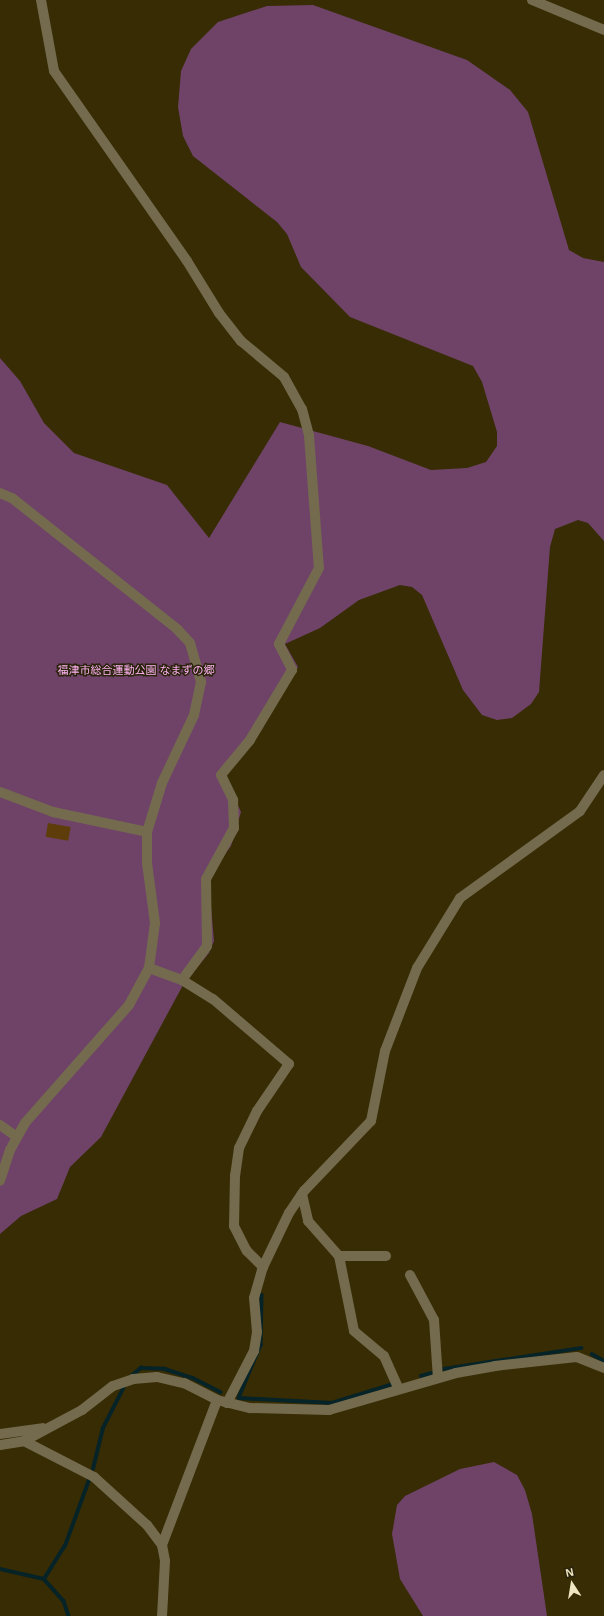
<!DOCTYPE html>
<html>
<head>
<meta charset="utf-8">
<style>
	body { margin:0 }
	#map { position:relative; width:604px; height:1616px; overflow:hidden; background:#372c03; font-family:Arial,"Noto Sans JP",sans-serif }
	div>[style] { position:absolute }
	.green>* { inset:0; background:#6f4368 }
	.stream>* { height:3.5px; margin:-1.75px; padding:0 1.75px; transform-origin:1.75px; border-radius:1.75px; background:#062328 }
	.building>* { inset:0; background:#5e3d0b; transform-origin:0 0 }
	.minor>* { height:10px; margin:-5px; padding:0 5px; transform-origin:5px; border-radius:5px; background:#746b4e }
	span { translate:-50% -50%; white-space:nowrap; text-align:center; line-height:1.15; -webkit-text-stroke:3px #2a230c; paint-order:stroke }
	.park-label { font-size:11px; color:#ffb3f2 }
	.north { position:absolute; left:552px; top:1564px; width:40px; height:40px; -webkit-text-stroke:3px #2a230c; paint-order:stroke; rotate:348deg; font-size:11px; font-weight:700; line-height:16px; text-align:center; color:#f1e6c2 }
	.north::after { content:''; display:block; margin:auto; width:14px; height:18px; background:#f1e6c2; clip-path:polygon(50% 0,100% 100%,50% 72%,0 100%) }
</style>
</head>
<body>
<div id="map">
	<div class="green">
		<i style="clip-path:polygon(313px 5px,467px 60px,510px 90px,528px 112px,569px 250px,583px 258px,604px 262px,604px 541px,588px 523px,578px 520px,555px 529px,550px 547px,539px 692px,531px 704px,512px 718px,497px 720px,482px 715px,463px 690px,422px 595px,412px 587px,400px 585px,359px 600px,320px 628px,285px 644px,298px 667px,259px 734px,225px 777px,241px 812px,231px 846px,215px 868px,209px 883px,214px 941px,209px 953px,183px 985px,101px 1137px,70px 1167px,57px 1199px,21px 1216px,0 1234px,0 358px,20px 381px,44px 423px,74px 453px,167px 485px,209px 538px,280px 422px,368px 446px,431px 470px,467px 468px,486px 462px,497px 446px,497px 432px,482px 382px,473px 366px,350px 317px,301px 267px,287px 234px,277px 222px,193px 156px,183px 136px,178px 107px,181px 71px,191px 49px,218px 22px,267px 6px)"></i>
		<i style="clip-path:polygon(494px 1462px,517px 1475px,525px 1490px,532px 1514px,547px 1616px,423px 1616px,400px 1579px,392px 1534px,397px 1505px,405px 1496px,460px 1469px)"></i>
	</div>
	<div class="stream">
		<i style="left:262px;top:1295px;width:50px;rotate:91.1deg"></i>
		<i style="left:261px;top:1345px;width:57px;rotate:112.5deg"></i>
		<i style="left:239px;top:1398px;width:93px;rotate:3.1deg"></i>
		<i style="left:332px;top:1403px;width:64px;rotate:-17.3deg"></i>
		<i style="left:592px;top:1354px;width:14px;rotate:30deg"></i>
		<i style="left:444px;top:1369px;width:139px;rotate:-8.7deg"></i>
		<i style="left:421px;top:1376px;width:11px;rotate:-15deg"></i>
		<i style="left:129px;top:1378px;width:16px;rotate:-40deg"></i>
		<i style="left:141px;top:1368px;width:24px;rotate:2deg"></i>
		<i style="left:165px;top:1369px;width:29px;rotate:18deg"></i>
		<i style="left:193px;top:1378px;width:31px;rotate:27deg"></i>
		<i style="left:93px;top:1469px;width:42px;rotate:-76.3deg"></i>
		<i style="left:103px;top:1428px;width:48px;rotate:-62.9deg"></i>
		<i style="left:0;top:1569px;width:45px;rotate:12.8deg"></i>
		<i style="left:44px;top:1579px;width:30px;rotate:48deg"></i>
		<i style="left:64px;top:1601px;width:16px;rotate:72deg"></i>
		<i style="left:44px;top:1579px;width:39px;rotate:-58deg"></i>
		<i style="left:65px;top:1546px;width:70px;rotate:-70deg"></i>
	</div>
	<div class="building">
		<i style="left:48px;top:823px;width:23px;height:14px;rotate:10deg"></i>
	</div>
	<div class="minor">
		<i style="left:41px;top:0;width:72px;rotate:79.6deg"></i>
		<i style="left:54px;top:71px;width:232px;rotate:55deg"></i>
		<i style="left:187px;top:261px;width:61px;rotate:58.4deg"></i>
		<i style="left:219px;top:313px;width:36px;rotate:52deg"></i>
		<i style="left:241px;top:341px;width:56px;rotate:39.9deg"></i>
		<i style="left:284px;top:377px;width:37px;rotate:61deg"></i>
		<i style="left:302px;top:409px;width:28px;rotate:75deg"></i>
		<i style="left:309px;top:436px;width:132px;rotate:85.7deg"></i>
		<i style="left:319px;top:568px;width:86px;rotate:117.8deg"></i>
		<i style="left:279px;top:644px;width:29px;rotate:63deg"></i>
		<i style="left:292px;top:670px;width:82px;rotate:121deg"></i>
		<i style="left:250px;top:740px;width:45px;rotate:129.6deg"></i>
		<i style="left:221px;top:775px;width:28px;rotate:64deg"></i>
		<i style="left:233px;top:800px;width:28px;rotate:88deg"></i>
		<i style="left:234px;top:828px;width:58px;rotate:118.8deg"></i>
		<i style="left:206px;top:879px;width:67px;rotate:89.1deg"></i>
		<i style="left:207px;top:946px;width:42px;rotate:126.3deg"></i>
		<i style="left:532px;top:0;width:78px;rotate:22.6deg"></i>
		<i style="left:0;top:493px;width:13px;rotate:23deg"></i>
		<i style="left:12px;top:498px;width:211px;rotate:38.4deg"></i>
		<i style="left:177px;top:629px;width:19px;rotate:47deg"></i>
		<i style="left:190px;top:643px;width:41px;rotate:74.2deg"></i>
		<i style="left:201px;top:682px;width:34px;rotate:102deg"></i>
		<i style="left:194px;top:715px;width:75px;rotate:115.2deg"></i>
		<i style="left:162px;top:783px;width:51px;rotate:107deg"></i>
		<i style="left:147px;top:832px;width:31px;rotate:90deg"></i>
		<i style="left:147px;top:863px;width:61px;rotate:82.4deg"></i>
		<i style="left:155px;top:923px;width:45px;rotate:97.6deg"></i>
		<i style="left:149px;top:968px;width:42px;rotate:118.4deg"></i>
		<i style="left:129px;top:1005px;width:157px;rotate:131.4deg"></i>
		<i style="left:25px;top:1123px;width:31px;rotate:119deg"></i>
		<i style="left:10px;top:1150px;width:32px;rotate:108deg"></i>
		<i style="left:0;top:792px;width:57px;rotate:20.7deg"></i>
		<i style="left:53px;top:812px;width:96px;rotate:12deg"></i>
		<i style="left:149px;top:968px;width:35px;rotate:20deg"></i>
		<i style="left:182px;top:980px;width:36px;rotate:32deg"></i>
		<i style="left:213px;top:999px;width:100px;rotate:40.5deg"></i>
		<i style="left:289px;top:1064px;width:57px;rotate:124.2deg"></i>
		<i style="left:257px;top:1111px;width:41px;rotate:115.9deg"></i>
		<i style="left:239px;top:1148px;width:27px;rotate:98deg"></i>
		<i style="left:235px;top:1175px;width:51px;rotate:91.1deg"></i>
		<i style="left:234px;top:1226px;width:28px;rotate:63deg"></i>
		<i style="left:247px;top:1251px;width:23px;rotate:45deg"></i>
		<i style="left:0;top:1125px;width:21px;rotate:35deg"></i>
		<i style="left:302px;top:1194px;width:28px;rotate:77deg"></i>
		<i style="left:308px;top:1221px;width:47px;rotate:48.5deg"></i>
		<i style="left:339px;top:1256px;width:76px;rotate:78.7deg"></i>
		<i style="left:354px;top:1331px;width:39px;rotate:40deg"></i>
		<i style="left:384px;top:1356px;width:36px;rotate:66deg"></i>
		<i style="left:339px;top:1256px;width:47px"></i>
		<i style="left:410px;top:1275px;width:51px;rotate:61.9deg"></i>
		<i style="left:434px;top:1320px;width:58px;rotate:86.1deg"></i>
		<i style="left:227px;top:1403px;width:59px;rotate:-62.6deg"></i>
		<i style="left:254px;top:1351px;width:19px;rotate:-81deg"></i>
		<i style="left:257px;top:1332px;width:34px;rotate:-95deg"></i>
		<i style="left:254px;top:1298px;width:32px;rotate:-74deg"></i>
		<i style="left:263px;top:1267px;width:60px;rotate:-64.3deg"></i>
		<i style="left:289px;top:1213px;width:27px;rotate:-56deg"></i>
		<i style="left:304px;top:1191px;width:97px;rotate:-46.3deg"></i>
		<i style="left:371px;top:1121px;width:71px;rotate:-78.7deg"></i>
		<i style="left:385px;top:1051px;width:89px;rotate:-68.9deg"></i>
		<i style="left:417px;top:968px;width:82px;rotate:-58.4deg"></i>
		<i style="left:460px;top:898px;width:148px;rotate:-35.9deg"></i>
		<i style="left:580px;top:811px;width:43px;rotate:-56.3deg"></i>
		<i style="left:0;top:1434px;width:43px;rotate:-7.9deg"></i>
		<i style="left:24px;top:1441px;width:79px;rotate:27.2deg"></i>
		<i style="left:94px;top:1477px;width:72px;rotate:42.2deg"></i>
		<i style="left:147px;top:1525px;width:25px;rotate:53deg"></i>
		<i style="left:162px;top:1545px;width:16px;rotate:79deg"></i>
		<i style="left:165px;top:1561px;width:55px;rotate:93.1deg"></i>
		<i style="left:0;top:1445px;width:24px;rotate:-9deg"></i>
		<i style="left:24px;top:1441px;width:66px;rotate:-28.1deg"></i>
		<i style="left:82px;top:1410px;width:39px;rotate:-38deg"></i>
		<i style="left:113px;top:1386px;width:21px;rotate:-19deg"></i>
		<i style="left:133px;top:1379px;width:24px;rotate:-5deg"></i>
		<i style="left:157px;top:1377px;width:28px;rotate:13deg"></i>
		<i style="left:184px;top:1383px;width:37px;rotate:27deg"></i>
		<i style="left:217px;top:1400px;width:34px;rotate:14deg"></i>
		<i style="left:250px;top:1408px;width:79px;rotate:1.5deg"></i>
		<i style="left:329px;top:1410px;width:132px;rotate:-16.2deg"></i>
		<i style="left:456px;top:1373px;width:40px;rotate:-10deg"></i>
		<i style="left:495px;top:1366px;width:82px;rotate:-6.3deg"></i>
		<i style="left:577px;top:1357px;width:29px;rotate:22deg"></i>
		<i style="left:162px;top:1545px;width:155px;rotate:-69.2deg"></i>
	</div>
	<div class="park-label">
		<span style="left:136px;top:670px">福津市総合運動公園 なまずの郷</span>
	</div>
	<div class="north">N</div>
</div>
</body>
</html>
